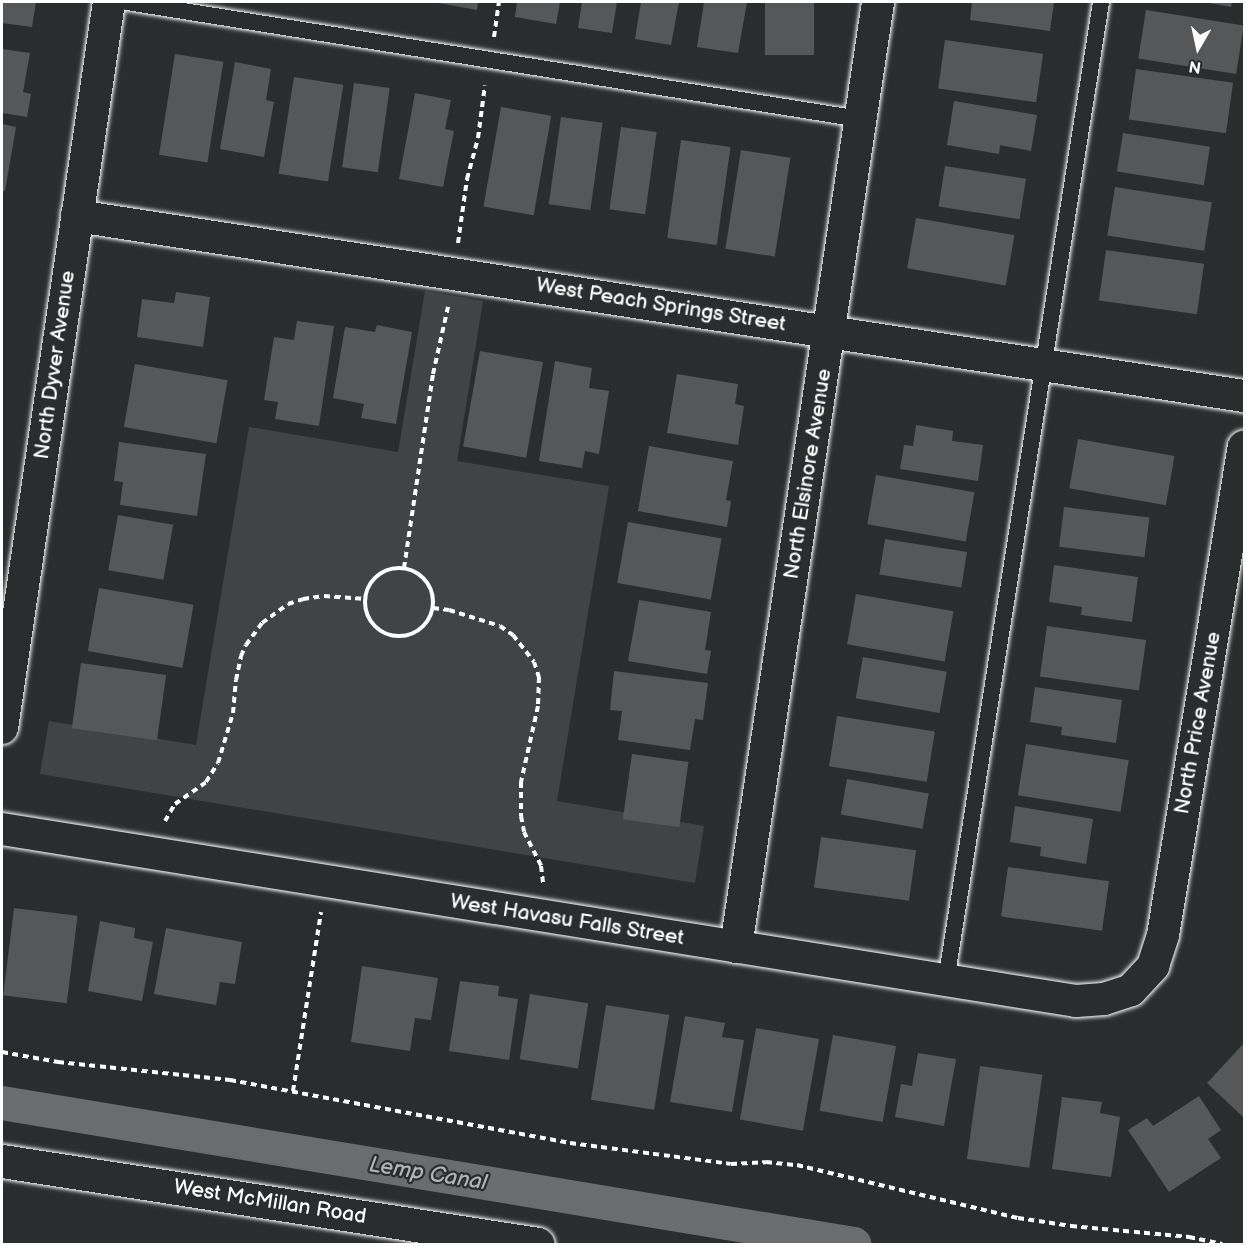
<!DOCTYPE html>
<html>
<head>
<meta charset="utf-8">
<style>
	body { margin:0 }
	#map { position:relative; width:1246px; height:1246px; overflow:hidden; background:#2a2d2e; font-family:"Balsamiq Sans",sans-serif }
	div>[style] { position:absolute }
	.green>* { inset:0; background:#414445 }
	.canal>* { height:34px; margin:-17px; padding:0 17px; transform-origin:17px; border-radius:17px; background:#6a6c6d }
	.building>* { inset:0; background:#555758; transform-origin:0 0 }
	.path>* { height:4px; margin-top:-2px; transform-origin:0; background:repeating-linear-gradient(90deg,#fff 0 6px,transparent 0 10.5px) }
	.path>.ring { margin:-2px; padding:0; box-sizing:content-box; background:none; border:4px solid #fff; border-radius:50% }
	.roads { filter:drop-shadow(0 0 2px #fff) drop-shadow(0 0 2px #fff) }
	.lane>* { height:16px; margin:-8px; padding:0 8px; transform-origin:8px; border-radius:8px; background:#2a2d2e }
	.street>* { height:32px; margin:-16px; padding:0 16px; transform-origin:16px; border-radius:16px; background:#2a2d2e }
	.secondary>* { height:33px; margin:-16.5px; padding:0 16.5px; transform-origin:16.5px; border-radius:16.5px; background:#2a2d2e }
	span { translate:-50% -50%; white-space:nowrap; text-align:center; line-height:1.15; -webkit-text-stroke:4.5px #2a2d2e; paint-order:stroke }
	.street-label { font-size:21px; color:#fff }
	.water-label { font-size:22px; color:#b4b6b6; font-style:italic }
	.frame { position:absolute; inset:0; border:3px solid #fff; pointer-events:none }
	.north { position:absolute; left:1168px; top:18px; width:60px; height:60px; -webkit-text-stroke:4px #2a2d2e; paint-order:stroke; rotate:189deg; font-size:16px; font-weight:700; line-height:24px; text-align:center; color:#fff }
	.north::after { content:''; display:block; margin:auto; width:21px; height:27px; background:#fff; clip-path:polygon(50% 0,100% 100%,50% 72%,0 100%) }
</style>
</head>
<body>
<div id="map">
	<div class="green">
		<i style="clip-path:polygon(425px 291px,483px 301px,457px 461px,609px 486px,557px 801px,704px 826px,695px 883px,40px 774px,49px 721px,196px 745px,249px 427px,398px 452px)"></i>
	</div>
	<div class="canal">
		<i style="left:2px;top:1103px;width:864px;rotate:9.4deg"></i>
	</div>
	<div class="building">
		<i style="clip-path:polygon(2px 2px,36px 2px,32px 27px,2px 23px)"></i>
		<i style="clip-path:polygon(433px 2px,478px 2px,477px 10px)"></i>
		<i style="clip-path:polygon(517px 2px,560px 2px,556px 24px,515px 17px)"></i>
		<i style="clip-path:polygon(582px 2px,617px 2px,612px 33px,578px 28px)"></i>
		<i style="clip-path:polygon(641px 2px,679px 2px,671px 45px,635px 39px)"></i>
		<i style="clip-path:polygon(704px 2px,747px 2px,738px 53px,697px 47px)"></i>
		<i style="left:765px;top:2px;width:49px;height:53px"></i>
		<i style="clip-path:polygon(972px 2px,1054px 2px,1050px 31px,970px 20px)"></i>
		<i style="clip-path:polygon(1204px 2px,1232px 2px,1231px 7px)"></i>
		<i style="left:1146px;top:10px;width:99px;height:49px;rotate:9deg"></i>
		<i style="left:945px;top:40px;width:99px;height:49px;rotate:8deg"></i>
		<i style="clip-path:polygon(2px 49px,30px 53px,23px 92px,31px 94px,27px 117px,2px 113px)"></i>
		<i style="left:175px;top:54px;width:49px;height:102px;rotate:9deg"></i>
		<i style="clip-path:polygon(235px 62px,271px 69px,266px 100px,274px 102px,264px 157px,220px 149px)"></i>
		<i style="left:1136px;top:69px;width:98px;height:51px;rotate:8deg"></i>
		<i style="left:294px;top:77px;width:50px;height:98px;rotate:9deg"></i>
		<i style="left:354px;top:83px;width:36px;height:85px;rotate:8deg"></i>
		<i style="clip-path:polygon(415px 93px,451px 100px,445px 129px,454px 131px,443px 187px,399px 179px)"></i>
		<i style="clip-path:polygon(954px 101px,1037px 115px,1031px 151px,1000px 145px,999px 154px,947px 145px)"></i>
		<i style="left:501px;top:107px;width:51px;height:101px;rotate:10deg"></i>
		<i style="left:561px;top:117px;width:42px;height:88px;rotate:8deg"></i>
		<i style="clip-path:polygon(2px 124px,16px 127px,5px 191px,2px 191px)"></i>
		<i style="left:621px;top:127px;width:36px;height:83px;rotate:8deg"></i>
		<i style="left:1123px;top:133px;width:88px;height:39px;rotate:9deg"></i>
		<i style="left:681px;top:140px;width:50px;height:99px;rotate:8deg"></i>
		<i style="left:741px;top:150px;width:50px;height:100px;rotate:9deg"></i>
		<i style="left:945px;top:166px;width:82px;height:41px;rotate:9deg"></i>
		<i style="left:1115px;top:187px;width:98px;height:49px;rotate:9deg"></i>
		<i style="left:916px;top:218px;width:100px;height:51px;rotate:10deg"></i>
		<i style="left:1106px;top:250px;width:99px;height:51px;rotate:8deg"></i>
		<i style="clip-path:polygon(176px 292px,210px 297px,203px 347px,137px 337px,142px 299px,174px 303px)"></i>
		<i style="clip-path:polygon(297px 321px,334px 326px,319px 426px,275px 419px,278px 402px,264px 400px,274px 337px,294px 340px)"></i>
		<i style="clip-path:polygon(377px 325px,412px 332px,396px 424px,361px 418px,364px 404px,333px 398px,345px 327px,375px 332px)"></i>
		<i style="left:480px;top:351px;width:64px;height:97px;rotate:10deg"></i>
		<i style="clip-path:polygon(555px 361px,592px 368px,589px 388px,609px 391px,599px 454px,585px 451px,582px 468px,539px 461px)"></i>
		<i style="left:135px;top:364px;width:94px;height:64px;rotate:10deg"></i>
		<i style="clip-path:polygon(677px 374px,738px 384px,735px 404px,744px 406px,738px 445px,667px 433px)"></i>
		<i style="clip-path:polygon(916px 425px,953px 431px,952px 441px,983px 445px,978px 481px,900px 469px,904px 445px,913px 446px)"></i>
		<i style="left:1078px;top:439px;width:98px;height:50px;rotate:10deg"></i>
		<i style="clip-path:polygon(119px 442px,206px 454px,197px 516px,120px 505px,123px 482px,114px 481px)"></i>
		<i style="clip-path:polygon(649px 446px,733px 461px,726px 500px,731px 501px,727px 527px,638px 511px)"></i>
		<i style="left:876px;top:475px;width:100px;height:50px;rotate:10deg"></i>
		<i style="left:1064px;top:507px;width:86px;height:40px;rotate:7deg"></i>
		<i style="left:118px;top:515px;width:56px;height:56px;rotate:10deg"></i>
		<i style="left:628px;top:522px;width:95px;height:62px;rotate:10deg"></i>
		<i style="left:885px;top:539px;width:83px;height:36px;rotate:9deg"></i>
		<i style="clip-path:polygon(1054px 565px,1138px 577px,1132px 622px,1081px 615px,1082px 607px,1049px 602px)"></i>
		<i style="left:99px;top:588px;width:96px;height:64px;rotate:10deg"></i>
		<i style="left:856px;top:594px;width:99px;height:51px;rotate:10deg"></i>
		<i style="clip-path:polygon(639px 600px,711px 612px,705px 650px,711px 651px,707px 674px,628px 661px)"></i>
		<i style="left:1047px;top:626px;width:100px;height:51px;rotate:8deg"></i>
		<i style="left:863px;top:657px;width:85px;height:42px;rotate:10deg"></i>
		<i style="left:81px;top:663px;width:86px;height:66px;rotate:8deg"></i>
		<i style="clip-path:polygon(614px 671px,708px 683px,703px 720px,695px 719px,690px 750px,618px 740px,622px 711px,610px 710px)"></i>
		<i style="clip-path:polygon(1035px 687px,1122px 700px,1116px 743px,1061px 735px,1062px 727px,1030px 722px)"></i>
		<i style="left:837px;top:716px;width:99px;height:51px;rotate:9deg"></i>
		<i style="left:1026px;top:744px;width:104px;height:52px;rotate:9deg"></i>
		<i style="left:632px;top:754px;width:57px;height:66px;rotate:8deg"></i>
		<i style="left:847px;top:779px;width:83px;height:36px;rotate:10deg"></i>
		<i style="clip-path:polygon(1015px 806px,1093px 819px,1086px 864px,1040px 856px,1041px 847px,1010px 842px)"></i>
		<i style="left:821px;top:837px;width:96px;height:51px;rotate:8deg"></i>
		<i style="left:1008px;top:867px;width:102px;height:50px;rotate:8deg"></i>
		<i style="left:14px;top:908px;width:64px;height:88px;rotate:7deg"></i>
		<i style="clip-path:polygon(100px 921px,135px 928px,134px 938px,153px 942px,142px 1001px,88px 991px)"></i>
		<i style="clip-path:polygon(166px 928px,242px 942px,235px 984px,220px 982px,216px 1005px,154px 994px)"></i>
		<i style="clip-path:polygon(362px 966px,438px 978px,431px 1020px,415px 1018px,410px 1051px,351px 1042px)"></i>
		<i style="clip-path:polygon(460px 981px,499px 986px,498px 996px,518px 999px,509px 1060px,449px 1051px)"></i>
		<i style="left:530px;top:994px;width:59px;height:66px;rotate:9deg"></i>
		<i style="left:606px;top:1005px;width:64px;height:96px;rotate:9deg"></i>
		<i style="clip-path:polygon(685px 1016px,725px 1023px,722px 1037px,744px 1040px,732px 1112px,670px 1102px)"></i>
		<i style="left:756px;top:1028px;width:64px;height:93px;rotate:10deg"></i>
		<i style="left:833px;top:1035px;width:64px;height:77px;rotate:10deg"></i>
		<i style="clip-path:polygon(1244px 1043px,1244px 1118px,1207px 1083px)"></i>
		<i style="clip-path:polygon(918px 1053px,956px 1059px,944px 1126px,895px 1117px,901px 1084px,912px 1086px)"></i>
		<i style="left:980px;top:1066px;width:63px;height:94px;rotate:8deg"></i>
		<i style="clip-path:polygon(1199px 1096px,1221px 1130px,1208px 1139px,1221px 1158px,1169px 1192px,1128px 1130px,1147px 1118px,1153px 1126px)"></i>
		<i style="clip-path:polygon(1062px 1097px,1102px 1102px,1100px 1113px,1120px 1117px,1111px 1177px,1052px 1169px)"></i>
	</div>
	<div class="path">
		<i style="left:494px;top:37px;width:35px;rotate:-82deg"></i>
		<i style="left:458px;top:243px;width:65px;rotate:-82deg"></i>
		<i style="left:467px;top:179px;width:42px;rotate:-75deg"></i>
		<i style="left:478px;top:138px;width:53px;rotate:-82.5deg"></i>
		<i style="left:404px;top:568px;width:196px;rotate:-81.5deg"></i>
		<i style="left:433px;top:374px;width:69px;rotate:-77.4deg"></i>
		<i class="ring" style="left:365px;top:568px;width:64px;height:64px"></i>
		<i style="left:433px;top:608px;width:16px;rotate:7deg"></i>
		<i style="left:449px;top:610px;width:53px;rotate:17.4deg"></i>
		<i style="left:500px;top:626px;width:16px;rotate:35deg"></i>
		<i style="left:513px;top:635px;width:34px;rotate:52deg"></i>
		<i style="left:534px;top:662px;width:16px;rotate:72deg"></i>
		<i style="left:539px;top:677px;width:29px;rotate:92deg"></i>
		<i style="left:538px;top:706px;width:78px;rotate:102.6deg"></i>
		<i style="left:521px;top:782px;width:34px;rotate:90deg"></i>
		<i style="left:521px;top:816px;width:16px;rotate:79deg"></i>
		<i style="left:524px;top:832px;width:38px;rotate:63deg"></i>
		<i style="left:541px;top:866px;width:17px;rotate:83deg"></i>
		<i style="left:165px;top:821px;width:20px;rotate:-60deg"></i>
		<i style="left:175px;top:804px;width:38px;rotate:-35deg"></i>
		<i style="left:206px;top:782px;width:22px;rotate:-58deg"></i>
		<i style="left:218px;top:763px;width:52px;rotate:-73.3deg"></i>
		<i style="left:233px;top:713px;width:33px;rotate:-85deg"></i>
		<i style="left:236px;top:680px;width:25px;rotate:-78deg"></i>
		<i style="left:241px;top:656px;width:12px;rotate:-66deg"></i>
		<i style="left:246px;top:645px;width:27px;rotate:-54deg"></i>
		<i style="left:262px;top:623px;width:32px;rotate:-36deg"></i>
		<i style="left:288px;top:604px;width:16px;rotate:-18deg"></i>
		<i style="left:303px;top:599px;width:21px;rotate:-8deg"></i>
		<i style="left:324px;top:596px;width:42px;rotate:4.1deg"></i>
		<i style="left:2px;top:1052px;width:57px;rotate:10.1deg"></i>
		<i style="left:58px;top:1062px;width:173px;rotate:6deg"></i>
		<i style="left:230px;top:1080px;width:346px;rotate:10.5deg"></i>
		<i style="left:570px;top:1143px;width:162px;rotate:7.4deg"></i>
		<i style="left:731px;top:1164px;width:35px;rotate:-3deg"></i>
		<i style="left:766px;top:1162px;width:31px;rotate:6deg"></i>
		<i style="left:797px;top:1165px;width:227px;rotate:13.5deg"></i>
		<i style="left:1018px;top:1218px;width:54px;rotate:8.6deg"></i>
		<i style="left:1071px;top:1226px;width:119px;rotate:5.3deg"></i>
		<i style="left:1189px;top:1237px;width:34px;rotate:12deg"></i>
		<i style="left:293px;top:1091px;width:181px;rotate:-81.1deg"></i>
	</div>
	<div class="roads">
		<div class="lane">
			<i style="left:127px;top:2px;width:742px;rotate:9.07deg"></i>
			<i style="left:946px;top:981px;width:991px;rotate:-81deg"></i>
		</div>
		<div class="street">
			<i style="left:77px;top:216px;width:1181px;rotate:8.77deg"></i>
			<i style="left:2px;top:728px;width:734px;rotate:-81.62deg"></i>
			<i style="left:2px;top:829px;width:1088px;rotate:9.1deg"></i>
			<i style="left:1076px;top:1001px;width:28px;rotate:-4deg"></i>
			<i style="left:1104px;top:999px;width:28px;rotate:-18deg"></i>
			<i style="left:1131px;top:990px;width:33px;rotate:-47deg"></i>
			<i style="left:1153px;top:966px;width:33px;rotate:-72deg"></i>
			<i style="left:1163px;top:935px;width:495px;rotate:-80.6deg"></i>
			<i style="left:736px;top:947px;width:956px;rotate:-81.45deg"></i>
		</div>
		<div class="secondary">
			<i style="left:2px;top:1161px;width:542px;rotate:8.8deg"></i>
		</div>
	</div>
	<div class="street-label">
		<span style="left:661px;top:305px;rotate:9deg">West Peach Springs Street</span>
		<span style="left:55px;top:365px;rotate:-82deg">North Dyver Avenue</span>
		<span style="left:808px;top:474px;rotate:-81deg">North Elsinore Avenue</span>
		<span style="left:1198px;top:723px;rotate:-80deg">North Price Avenue</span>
		<span style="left:567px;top:920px;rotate:9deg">West Havasu Falls Street</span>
		<span style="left:270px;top:1202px;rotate:9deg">West McMillan Road</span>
	</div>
	<div class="water-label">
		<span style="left:428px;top:1174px;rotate:9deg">Lemp Canal</span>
	</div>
	<div class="frame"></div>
	<div class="north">N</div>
</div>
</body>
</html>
